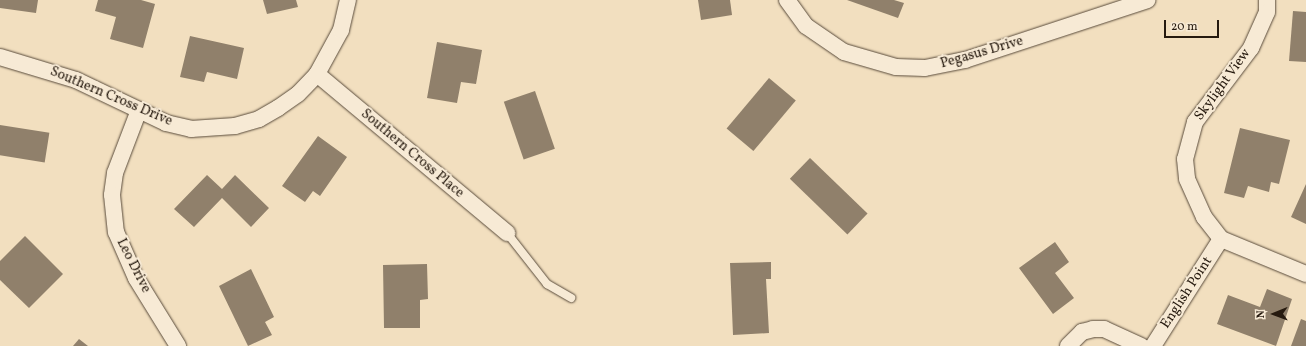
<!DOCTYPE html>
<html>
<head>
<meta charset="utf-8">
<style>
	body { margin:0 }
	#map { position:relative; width:1306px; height:346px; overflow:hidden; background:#f2dfbf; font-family:Vollkorn,serif }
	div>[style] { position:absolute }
	.building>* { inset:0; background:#90806b; transform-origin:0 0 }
	.roads { filter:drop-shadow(0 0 1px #594b3b) drop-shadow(0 0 1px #594b3b) }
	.service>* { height:8px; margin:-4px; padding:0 4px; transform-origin:4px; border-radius:4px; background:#f7ead5 }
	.minor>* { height:16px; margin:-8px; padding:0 8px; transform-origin:8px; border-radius:8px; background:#f7ead5 }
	span { translate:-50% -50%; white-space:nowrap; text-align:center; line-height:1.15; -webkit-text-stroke:4px #f7ead5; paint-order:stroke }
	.street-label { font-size:14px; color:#261a0f }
	.north { position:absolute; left:1254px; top:294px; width:40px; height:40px; -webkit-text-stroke:3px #f7ead5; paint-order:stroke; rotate:269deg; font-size:11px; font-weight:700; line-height:16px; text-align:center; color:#261a0f }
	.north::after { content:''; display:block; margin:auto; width:14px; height:18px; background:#261a0f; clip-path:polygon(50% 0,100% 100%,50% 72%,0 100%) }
	.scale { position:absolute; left:1164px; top:20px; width:55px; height:18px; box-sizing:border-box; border:2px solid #261a0f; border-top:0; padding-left:5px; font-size:12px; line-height:14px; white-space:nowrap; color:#261a0f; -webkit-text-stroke:3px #f7ead5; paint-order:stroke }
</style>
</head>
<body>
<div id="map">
	<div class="building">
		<i style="clip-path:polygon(0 0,38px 0,36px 13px,0 8px)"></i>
		<i style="clip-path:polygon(98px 0,141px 0,155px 4px,143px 48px,110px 39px,116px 17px,95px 11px)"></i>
		<i style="clip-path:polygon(263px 0,296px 0,298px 7px,267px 14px)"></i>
		<i style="clip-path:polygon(698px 0,730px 0,732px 15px,701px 20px)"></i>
		<i style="clip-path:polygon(847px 0,894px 0,904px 3px,898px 18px)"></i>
		<i style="clip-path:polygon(1293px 11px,1306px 12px,1306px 62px,1289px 61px)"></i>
		<i style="clip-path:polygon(190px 36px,244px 48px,237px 79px,207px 72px,204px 82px,180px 77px)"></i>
		<i style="clip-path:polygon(437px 42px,482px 50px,476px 84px,461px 82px,457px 103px,427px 98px)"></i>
		<i style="left:769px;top:78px;width:35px;height:66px;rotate:40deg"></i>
		<i style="left:535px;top:91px;width:61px;height:33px;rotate:71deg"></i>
		<i style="left:0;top:125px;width:50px;height:30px;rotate:9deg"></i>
		<i style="clip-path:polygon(1240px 128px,1290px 140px,1279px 184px,1271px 182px,1269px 192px,1248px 186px,1244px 198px,1224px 193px)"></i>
		<i style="clip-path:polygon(318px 136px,347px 157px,320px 196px,313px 191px,305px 202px,282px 186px)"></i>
		<i style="left:810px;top:158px;width:80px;height:29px;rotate:44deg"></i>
		<i style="clip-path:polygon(207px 175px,222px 189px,235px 175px,269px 208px,251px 227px,222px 198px,194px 227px,174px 209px)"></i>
		<i style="clip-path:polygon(1306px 184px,1306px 224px,1291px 217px)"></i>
		<i style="clip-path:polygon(25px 236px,63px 274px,29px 308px,0 280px,0 261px)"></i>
		<i style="clip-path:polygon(1055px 242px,1069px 262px,1055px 273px,1074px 298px,1053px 314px,1019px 268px)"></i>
		<i style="clip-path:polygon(771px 262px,771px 279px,766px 279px,769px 333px,733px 335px,730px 263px)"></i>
		<i style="clip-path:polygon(427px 264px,428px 299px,420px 300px,420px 328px,384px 328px,383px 265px)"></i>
		<i style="clip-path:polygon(251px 269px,274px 317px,265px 322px,272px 335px,248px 346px,219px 286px)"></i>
		<i style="clip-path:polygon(1267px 289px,1292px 299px,1276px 346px,1217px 324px,1228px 295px,1260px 307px)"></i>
		<i style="clip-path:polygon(1301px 319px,1306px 321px,1306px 346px,1291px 346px)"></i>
		<i style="clip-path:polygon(79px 339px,88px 346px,73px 346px)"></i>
	</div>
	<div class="roads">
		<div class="service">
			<i style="left:507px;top:233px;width:65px;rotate:51.9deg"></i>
			<i style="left:547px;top:284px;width:28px;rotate:30deg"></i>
		</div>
		<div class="minor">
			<i style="left:787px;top:0;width:32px;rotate:54deg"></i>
			<i style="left:806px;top:26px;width:46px;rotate:34.4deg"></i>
			<i style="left:844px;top:52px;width:54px;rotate:16.1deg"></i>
			<i style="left:896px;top:67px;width:29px;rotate:2deg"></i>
			<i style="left:925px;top:68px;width:41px;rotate:-11.3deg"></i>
			<i style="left:965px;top:60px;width:192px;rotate:-18.2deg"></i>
			<i style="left:1267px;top:0;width:12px;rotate:90deg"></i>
			<i style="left:1267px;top:12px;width:39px;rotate:114deg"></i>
			<i style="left:1251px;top:48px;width:93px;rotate:127.1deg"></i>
			<i style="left:1195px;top:122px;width:38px;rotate:105deg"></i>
			<i style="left:1185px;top:159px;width:20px;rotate:84deg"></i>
			<i style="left:1187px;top:179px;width:42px;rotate:65.9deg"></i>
			<i style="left:1204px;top:217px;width:28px;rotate:52deg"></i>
			<i style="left:1221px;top:239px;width:92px;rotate:22.4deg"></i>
			<i style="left:0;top:57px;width:79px;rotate:16.8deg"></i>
			<i style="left:76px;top:80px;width:100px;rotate:25.5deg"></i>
			<i style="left:166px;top:123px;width:26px;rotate:13deg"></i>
			<i style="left:191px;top:129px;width:44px;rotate:-3.9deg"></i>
			<i style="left:235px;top:126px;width:25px;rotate:-16deg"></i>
			<i style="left:259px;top:119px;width:22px;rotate:-30deg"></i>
			<i style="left:278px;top:108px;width:24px;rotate:-35deg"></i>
			<i style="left:298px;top:94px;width:28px;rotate:-46deg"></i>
			<i style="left:317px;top:74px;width:50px;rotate:-61.4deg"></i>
			<i style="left:341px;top:30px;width:31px;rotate:-77deg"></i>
			<i style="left:317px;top:74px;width:248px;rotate:39.9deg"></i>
			<i style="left:139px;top:110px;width:67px;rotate:110.9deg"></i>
			<i style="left:115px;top:173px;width:22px;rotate:98deg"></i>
			<i style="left:112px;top:195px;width:37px;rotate:84deg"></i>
			<i style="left:116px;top:232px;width:50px;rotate:66.5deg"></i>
			<i style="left:136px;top:278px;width:80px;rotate:58.3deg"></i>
			<i style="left:1068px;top:346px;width:20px;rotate:-45deg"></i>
			<i style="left:1082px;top:332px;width:11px;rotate:-15deg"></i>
			<i style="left:1093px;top:329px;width:11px"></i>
			<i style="left:1104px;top:329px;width:41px;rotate:24.7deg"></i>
			<i style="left:1153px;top:346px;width:127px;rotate:-57.6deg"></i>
		</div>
	</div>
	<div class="street-label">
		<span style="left:982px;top:53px;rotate:-16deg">Pegasus Drive</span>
		<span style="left:1223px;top:85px;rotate:-54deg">Skylight View</span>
		<span style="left:111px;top:97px;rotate:23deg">Southern Cross Drive</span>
		<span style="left:412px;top:154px;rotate:40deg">Southern Cross Place</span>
		<span style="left:133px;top:266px;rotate:63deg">Leo Drive</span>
		<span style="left:1187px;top:293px;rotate:-57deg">English Point</span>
	</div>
	<div class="north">N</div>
	<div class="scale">20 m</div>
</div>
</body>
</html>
